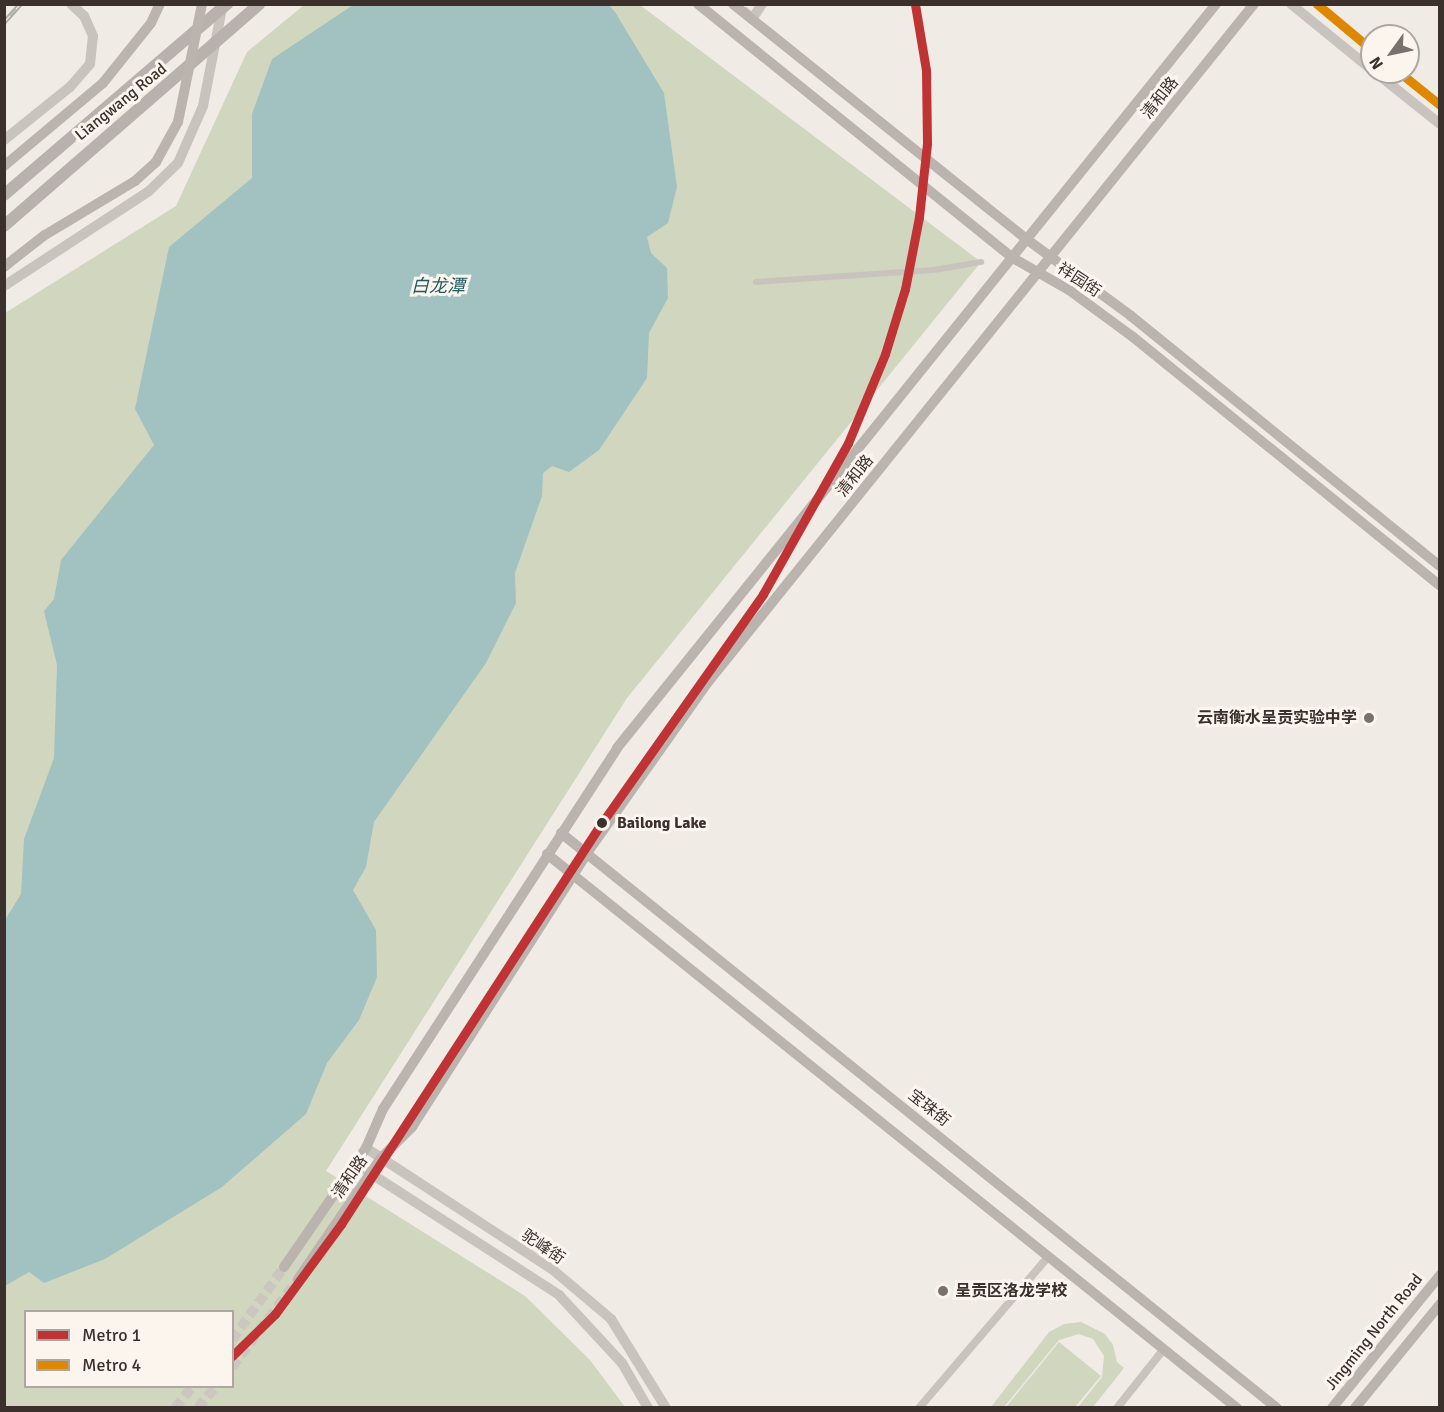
<!DOCTYPE html>
<html>
<head>
<meta charset="utf-8">
<style>
	body { margin:0 }
	#map { position:relative; width:1444px; height:1412px; overflow:hidden; background:#f0ebe5; font-family:Signika,"Noto Sans SC",sans-serif }
	div>[style] { position:absolute }
	.green>* { inset:0; background:#d1d6bf }
	.water>* { inset:0; background:#a1c2c1 }
	.secondary-tunnel>* { height:10px; margin-top:-5px; transform-origin:0; background:repeating-linear-gradient(90deg,#ccc6c0 0 10px,transparent 0 15px) }
	.pedestrian>* { height:6px; margin:-3px; padding:0 3px; transform-origin:3px; border-radius:3px; background:#c9c3be }
	.minor>* { height:8px; margin:-4px; padding:0 4px; transform-origin:4px; border-radius:4px; background:#c9c3be }
	.tertiary>* { height:10px; margin:-5px; padding:0 5px; transform-origin:5px; border-radius:5px; background:#c9c3be }
	.secondary>* { height:10px; margin:-5px; padding:0 5px; transform-origin:5px; border-radius:5px; background:#bab3ae }
	.primary>* { height:12px; margin:-6px; padding:0 6px; transform-origin:6px; border-radius:6px; background:#b8b1ad }
	.rail>* { height:5px; margin-top:-2.5px; transform-origin:0; background:repeating-linear-gradient(90deg,#fbf5ee 0 9px,#b1aca8 0 18px); box-sizing:border-box; border-block:2px solid #b1aca8 }
	.secondary-bridge>* { height:10px; margin:-5px; padding:0 5px; transform-origin:5px; border-radius:5px; background:#bab3ae }
	.metro-1>* { height:9px; margin:-4.5px; padding:0 4.5px; transform-origin:4.5px; border-radius:4.5px; background:#bf3334 }
	.metro-2>* { height:9px; margin:-4.5px; padding:0 4.5px; transform-origin:4.5px; border-radius:4.5px; background:#d80 }
	.dots>* { width:16px; height:16px; translate:-50% -50%; box-sizing:border-box; border:3px solid #fbf5ee; border-radius:50% }
	span { translate:-50% -50%; white-space:nowrap; text-align:center; line-height:1.15; -webkit-text-stroke:6px #fbf5ee; paint-order:stroke }
	.street-label { font-size:16px; color:#3b302b }
	.poi-label { font-size:16px; color:#3b302b; font-weight:700 }
	.right { translate:-100% -50%; text-align:right }
	.left { translate:0 -50%; text-align:left }
	.stop-label { font-size:16px; color:#3b302b; font-weight:700 }
	.water-label { font-size:18px; color:#1f5a5e; font-style:italic }
	.frame { position:absolute; inset:0; border:6px solid #3b302b; pointer-events:none }
	.legend { position:absolute; left:24px; top:1310px; width:210px; height:78px; box-sizing:border-box; background:#fbf5ee; border:2px solid #aea6a0; margin:0; padding:8px 10px; list-style:none; font-size:18px; color:#3b302b }
	.legend li { display:flex; align-items:center; gap:12px; height:30px }
	.legend b { width:30px; border:2px solid #aea6a0 }
	.north { position:absolute; left:1360px; top:24px; width:60px; height:60px; box-sizing:border-box; background:#fbf5ee; border:2px solid #aea6a0; border-radius:50%; rotate:237deg; font-size:16px; font-weight:700; line-height:24px; text-align:center; color:#3b302b }
	.north::after { content:''; display:block; margin:auto; width:21px; height:27px; background:#7a716c; clip-path:polygon(50% 0,100% 100%,50% 72%,0 100%) }
</style>
</head>
<body>
<div id="map">
	<div class="green">
		<i style="clip-path:polygon(evenodd,304px 5px,640px 5px,981px 262px,627px 698px,326px 1171px,525px 1296px,590px 1360px,625px 1407px,5px 1408px,5px 313px,176px 206px,247px 52px,304px 5px,26px 1312px,232px 1312px,232px 1386px,26px 1386px,26px 1312px)"></i>
		<i style="clip-path:polygon(1081px 1322px,1105px 1334px,1113px 1345px,1117px 1362px,1124px 1368px,1093px 1407px,1078px 1407px,1102px 1377px,1104px 1356px,1093px 1339px,1079px 1334px,1059px 1340px,1004px 1407px,991px 1407px,1049px 1332px,1064px 1324px)"></i>
		<i style="clip-path:polygon(1059px 1342px,1101px 1376px,1075px 1407px,1006px 1407px)"></i>
	</div>
	<div class="water">
		<i style="clip-path:polygon(353px 5px,608px 4px,615px 12px,664px 93px,677px 187px,668px 223px,647px 237px,651px 253px,667px 268px,668px 298px,649px 333px,647px 378px,599px 450px,569px 472px,552px 466px,543px 473px,542px 496px,515px 573px,516px 603px,486px 663px,374px 822px,366px 867px,353px 890px,376px 930px,377px 977px,359px 1020px,327px 1063px,306px 1114px,222px 1187px,105px 1259px,44px 1283px,29px 1272px,5px 1286px,5px 920px,21px 894px,24px 839px,54px 758px,57px 665px,44px 611px,54px 599px,61px 560px,154px 445px,135px 409px,169px 247px,252px 178px,252px 114px,272px 59px)"></i>
	</div>
	<div class="secondary-tunnel">
		<i style="left:232px;top:1340px;width:90px;rotate:-54.5deg"></i>
		<i style="left:232px;top:1367px;width:110px;rotate:-53.1deg"></i>
		<i style="left:175px;top:1408px;width:28px;rotate:-51deg"></i>
		<i style="left:198px;top:1408px;width:28px;rotate:-51deg"></i>
	</div>
	<div class="pedestrian">
		<i style="left:756px;top:282px;width:178px;rotate:-3.9deg"></i>
		<i style="left:934px;top:270px;width:48px;rotate:-9.7deg"></i>
	</div>
	<div class="minor">
		<i style="left:919px;top:1408px;width:200px;rotate:-49.5deg"></i>
		<i style="left:1117px;top:1408px;width:75px;rotate:-51.5deg"></i>
	</div>
	<div class="tertiary">
		<i style="left:1291px;top:4px;width:104px;rotate:39.2deg"></i>
		<i style="left:745px;top:12px;width:10px;rotate:45deg"></i>
		<i style="left:752px;top:19px;width:18px;rotate:-56deg"></i>
		<i style="left:1375px;top:72px;width:83px;rotate:38.7deg"></i>
		<i style="left:4px;top:140px;width:85px;rotate:-38.8deg"></i>
		<i style="left:70px;top:87px;width:30px;rotate:-49deg"></i>
		<i style="left:90px;top:64px;width:28px;rotate:-84deg"></i>
		<i style="left:93px;top:36px;width:22px;rotate:-114deg"></i>
		<i style="left:84px;top:16px;width:18px;rotate:-137deg"></i>
		<i style="left:4px;top:286px;width:173px;rotate:-33.2deg"></i>
		<i style="left:149px;top:191px;width:40px;rotate:-44deg"></i>
		<i style="left:178px;top:163px;width:62px;rotate:-66.3deg"></i>
		<i style="left:203px;top:106px;width:100px;rotate:-79deg"></i>
		<i style="left:366px;top:1148px;width:223px;rotate:33.1deg"></i>
		<i style="left:553px;top:1270px;width:76px;rotate:40.2deg"></i>
		<i style="left:611px;top:1319px;width:105px;rotate:58.3deg"></i>
		<i style="left:356px;top:1164px;width:242px;rotate:32.8deg"></i>
		<i style="left:559px;top:1295px;width:93px;rotate:47.2deg"></i>
		<i style="left:622px;top:1363px;width:52px;rotate:60deg"></i>
	</div>
	<div class="secondary">
		<i style="left:698px;top:4px;width:402px;rotate:38.9deg"></i>
		<i style="left:1011px;top:257px;width:67px;rotate:29.6deg"></i>
		<i style="left:1069px;top:290px;width:79px;rotate:36.3deg"></i>
		<i style="left:1133px;top:337px;width:395px;rotate:39deg"></i>
		<i style="left:733px;top:4px;width:374px;rotate:38.7deg"></i>
		<i style="left:1025px;top:238px;width:132px;rotate:36.3deg"></i>
		<i style="left:1131px;top:316px;width:397px;rotate:39deg"></i>
		<i style="left:4px;top:166px;width:129px;rotate:-40deg"></i>
		<i style="left:103px;top:83px;width:77px;rotate:-51.3deg"></i>
		<i style="left:151px;top:23px;width:21px;rotate:-65deg"></i>
		<i style="left:4px;top:267px;width:13px;rotate:-39deg"></i>
		<i style="left:561px;top:833px;width:918px;rotate:38.77deg"></i>
		<i style="left:547px;top:854px;width:885px;rotate:38.76deg"></i>
		<i style="left:284px;top:1267px;width:145px;rotate:-55.4deg"></i>
		<i style="left:366px;top:1148px;width:43px;rotate:-66.4deg"></i>
		<i style="left:383px;top:1109px;width:430px;rotate:-57deg"></i>
		<i style="left:617px;top:748px;width:955px;rotate:-51.16deg"></i>
		<i style="left:298px;top:1279px;width:147px;rotate:-55.6deg"></i>
		<i style="left:381px;top:1158px;width:44px;rotate:-45deg"></i>
		<i style="left:412px;top:1127px;width:325px;rotate:-57.4deg"></i>
		<i style="left:587px;top:853px;width:209px;rotate:-54.7deg"></i>
		<i style="left:708px;top:682px;width:871px;rotate:-51.16deg"></i>
		<i style="left:1332px;top:1408px;width:171px;rotate:-50.9deg"></i>
		<i style="left:1355px;top:1408px;width:134px;rotate:-50.7deg"></i>
	</div>
	<div class="primary">
		<i style="left:4px;top:195px;width:294px;rotate:-40.6deg"></i>
		<i style="left:4px;top:226px;width:338px;rotate:-41deg"></i>
	</div>
	<div class="rail">
		<i style="left:4px;top:22px;width:24px;rotate:-48deg"></i>
	</div>
	<div class="secondary-bridge">
		<i style="left:14px;top:259px;width:39px;rotate:-38deg"></i>
		<i style="left:45px;top:235px;width:105px;rotate:-31deg"></i>
		<i style="left:135px;top:181px;width:28px;rotate:-42deg"></i>
		<i style="left:156px;top:162px;width:46px;rotate:-61.2deg"></i>
		<i style="left:178px;top:122px;width:120px;rotate:-78.5deg"></i>
	</div>
	<div class="metro-1">
		<i style="left:232px;top:1356px;width:60px;rotate:-44.3deg"></i>
		<i style="left:275px;top:1314px;width:112px;rotate:-53.7deg"></i>
		<i style="left:341px;top:1224px;width:477px;rotate:-57deg"></i>
		<i style="left:601px;top:824px;width:281px;rotate:-54.8deg"></i>
		<i style="left:763px;top:594px;width:173px;rotate:-60.6deg"></i>
		<i style="left:848px;top:443px;width:96px;rotate:-67.4deg"></i>
		<i style="left:885px;top:354px;width:68px;rotate:-72.9deg"></i>
		<i style="left:905px;top:289px;width:73px;rotate:-79deg"></i>
		<i style="left:919px;top:217px;width:74px;rotate:-83.8deg"></i>
		<i style="left:927px;top:143px;width:73px;rotate:-90.8deg"></i>
		<i style="left:926px;top:70px;width:67px;rotate:-99.5deg"></i>
	</div>
	<div class="metro-2">
		<i style="left:1317px;top:4px;width:72px;rotate:39.9deg"></i>
		<i style="left:1399px;top:72px;width:53px;rotate:38.8deg"></i>
	</div>
	<div class="dots">
		<i style="left:1369px;top:718px;background:#7a716c"></i>
		<i style="left:602px;top:823px;background:#3b302b"></i>
		<i style="left:943px;top:1291px;background:#7a716c"></i>
	</div>
	<div class="street-label">
		<span style="left:1160px;top:98px;rotate:-51deg">清和路</span>
		<span style="left:121px;top:102px;rotate:-39deg">Liangwang Road</span>
		<span style="left:1079px;top:280px;rotate:33deg">祥园街</span>
		<span style="left:855px;top:476px;rotate:-51deg">清和路</span>
		<span style="left:929px;top:1108px;rotate:39deg">宝珠街</span>
		<span style="left:350px;top:1177px;rotate:-55deg">清和路</span>
		<span style="left:543px;top:1247px;rotate:34deg">驼峰街</span>
		<span style="left:1374px;top:1332px;rotate:-51deg">Jingming North Road</span>
	</div>
	<div class="poi-label">
		<span class="right" style="left:1357px;top:718px">云南衡水呈贡实验中学</span>
		<span class="left" style="left:955px;top:1291px">呈贡区洛龙学校</span>
	</div>
	<div class="stop-label">
		<span class="left" style="left:617px;top:823px">Bailong Lake</span>
	</div>
	<div class="water-label">
		<span style="left:438px;top:286px">白龙潭</span>
	</div>
	<div class="frame"></div>
	<ul class="legend">
	<li><b style="height:8px;background:#bf3334"></b>Metro 1</li>
	<li><b style="height:8px;background:#d80"></b>Metro 4</li>
	</ul>
	<div class="north">N</div>
</div>
</body>
</html>
